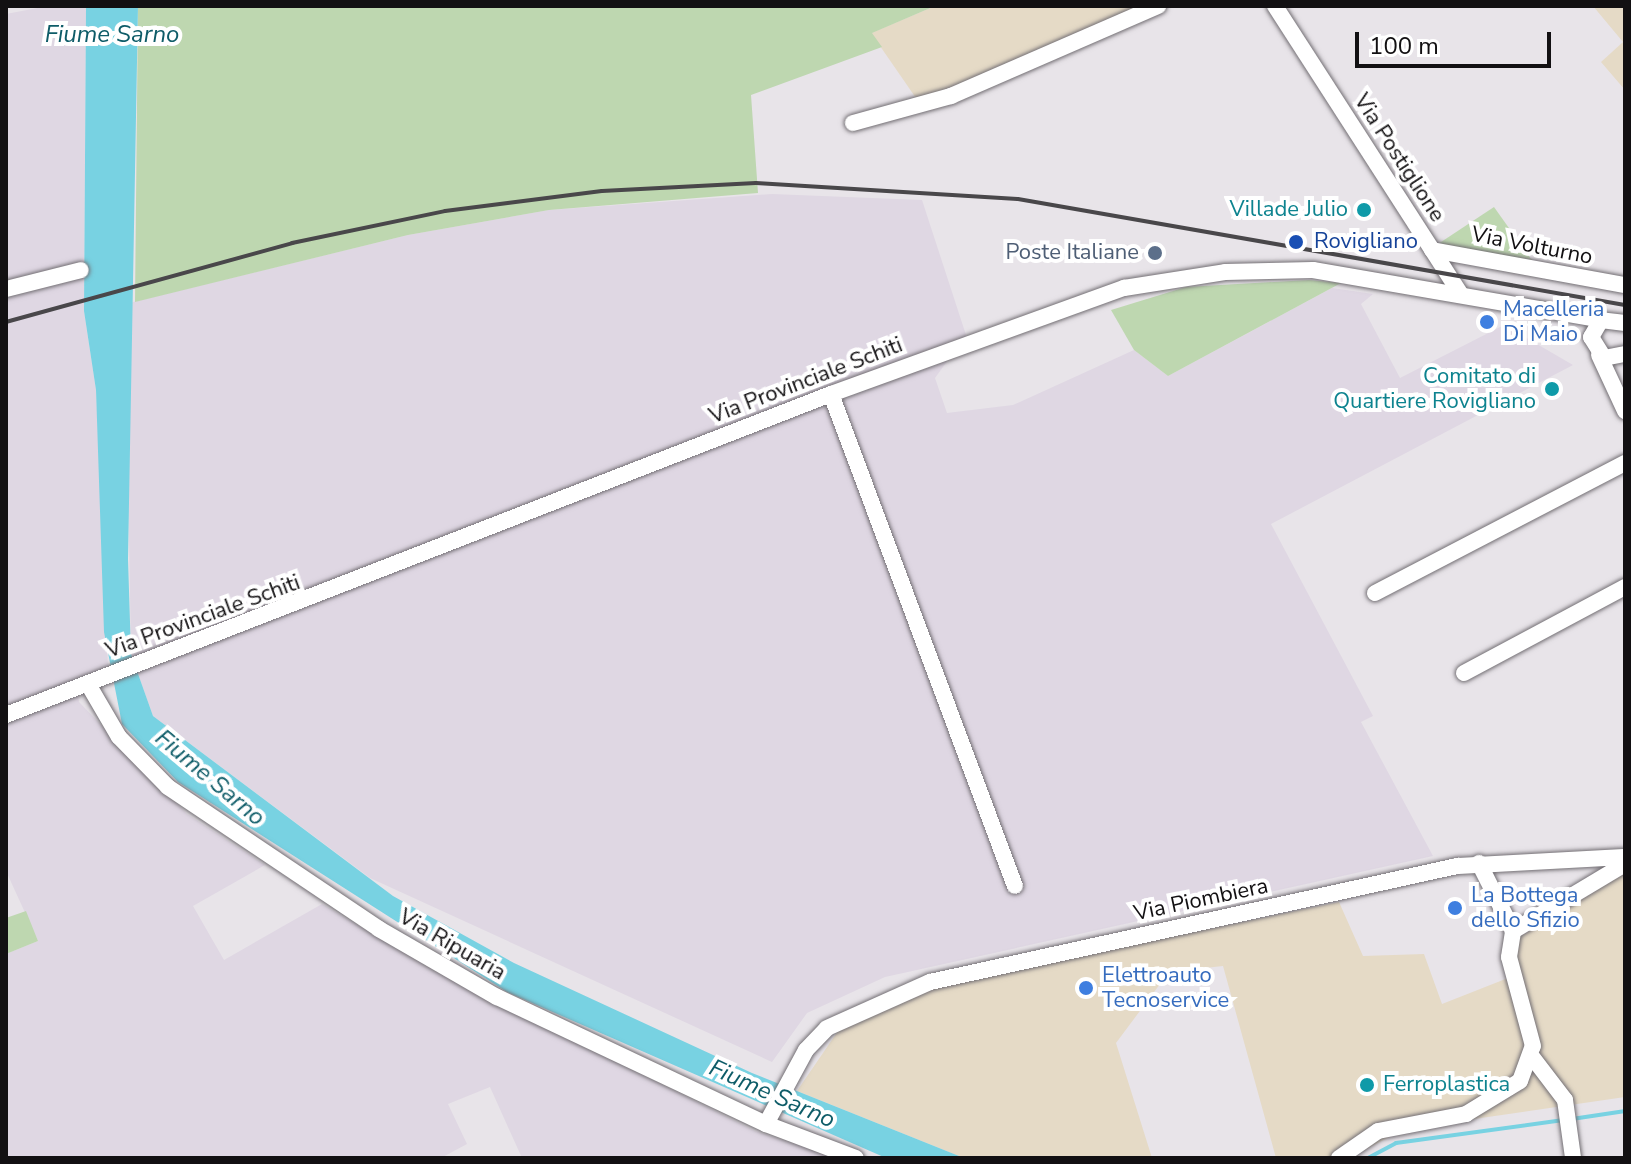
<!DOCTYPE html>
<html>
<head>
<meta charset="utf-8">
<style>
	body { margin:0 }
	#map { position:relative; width:1631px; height:1164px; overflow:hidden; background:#e8e4e9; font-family:"Nunito Sans",sans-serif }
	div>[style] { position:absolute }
	.commercial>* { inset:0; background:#e5dac6 }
	.built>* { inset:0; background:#dfd7e3 }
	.green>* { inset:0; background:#bed7b0 }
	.water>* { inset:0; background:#78d2e2 }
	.stream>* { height:4px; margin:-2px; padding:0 2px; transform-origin:2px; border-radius:2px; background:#78d2e2 }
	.roads { filter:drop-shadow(0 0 2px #726e73) drop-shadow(0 0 2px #726e73) }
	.minor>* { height:16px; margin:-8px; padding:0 8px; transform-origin:8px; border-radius:8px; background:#fff }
	.rail>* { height:4px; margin:-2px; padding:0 2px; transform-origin:2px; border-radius:2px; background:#49474a }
	.dots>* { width:22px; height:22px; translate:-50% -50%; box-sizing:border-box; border:4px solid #fff; border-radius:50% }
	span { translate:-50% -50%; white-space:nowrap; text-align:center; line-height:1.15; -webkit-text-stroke:8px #fff; paint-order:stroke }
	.street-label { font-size:22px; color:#121012 }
	.culture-label { font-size:22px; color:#0d838f }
	.right { translate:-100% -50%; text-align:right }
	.left { translate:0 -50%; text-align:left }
	.transit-label { font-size:22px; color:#164399 }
	.service-label { font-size:22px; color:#4e5e75 }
	.shop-label { font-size:22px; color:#366cbe }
	.water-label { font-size:24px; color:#0e5c68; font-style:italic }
	.frame { position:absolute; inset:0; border:8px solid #121012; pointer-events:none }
	.scale { position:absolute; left:1355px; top:32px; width:196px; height:36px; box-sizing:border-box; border:4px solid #121012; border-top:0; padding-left:10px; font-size:24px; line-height:28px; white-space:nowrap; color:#121012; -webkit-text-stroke:6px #fff; paint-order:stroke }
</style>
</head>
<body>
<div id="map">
	<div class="commercial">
		<i style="clip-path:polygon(935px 6px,1148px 6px,918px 101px,871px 33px)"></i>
		<i style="clip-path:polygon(1593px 6px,1625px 6px,1625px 90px,1601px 62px,1623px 42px)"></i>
		<i style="clip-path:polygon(1625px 873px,1625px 1097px,1405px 1129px,1349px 1158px,1276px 1158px,1223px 966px,1169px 972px,1116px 1043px,1152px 1158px,964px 1158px,797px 1091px,838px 1031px,888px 1004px,949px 983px,1339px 902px,1363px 956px,1424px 954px,1442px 1004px,1508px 978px,1516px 939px)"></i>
	</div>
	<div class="built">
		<i style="clip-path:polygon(48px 6px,86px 6px,84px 311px,96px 390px,108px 667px,76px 681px,79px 702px,187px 814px,265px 865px,193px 906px,224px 960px,322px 904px,433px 970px,755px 1131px,838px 1158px,522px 1158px,490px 1087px,448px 1104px,467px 1144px,441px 1158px,6px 1158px,6px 954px,38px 941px,6px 871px,6px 14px)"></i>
		<i style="clip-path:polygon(772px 194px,922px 200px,966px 335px,935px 378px,947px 413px,1013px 405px,1134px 350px,1168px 376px,1332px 288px,1373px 294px,1361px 304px,1400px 378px,1504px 325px,1573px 365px,1271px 524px,1373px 716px,1361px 722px,1433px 856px,885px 977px,807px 1013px,772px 1062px,370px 878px,153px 716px,131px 654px,125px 304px,408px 235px,549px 210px)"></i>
	</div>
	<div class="green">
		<i style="clip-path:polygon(138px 6px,935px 6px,872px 33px,882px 47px,751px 95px,758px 193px,549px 210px,408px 235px,135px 302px)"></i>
		<i style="clip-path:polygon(1494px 207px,1536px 266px,1438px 244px)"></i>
		<i style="clip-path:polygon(1309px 280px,1341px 283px,1168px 376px,1134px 350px,1111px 310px,1186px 287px)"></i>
		<i style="clip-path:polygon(26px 911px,38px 941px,6px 954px,6px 918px)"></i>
	</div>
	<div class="water">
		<i style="clip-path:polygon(86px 6px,138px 6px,128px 559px,131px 654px,153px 716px,393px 896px,514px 963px,752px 1073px,964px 1158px,886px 1158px,507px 992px,178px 782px,122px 724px,104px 632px,96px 390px,84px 311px)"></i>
	</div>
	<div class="stream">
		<i style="left:1572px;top:1119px;width:54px;rotate:-8.6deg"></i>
		<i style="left:1368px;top:1158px;width:32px;rotate:-28deg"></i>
		<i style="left:1396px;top:1143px;width:169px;rotate:-7.8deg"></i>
	</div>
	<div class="roads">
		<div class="minor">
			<i style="left:1275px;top:6px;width:341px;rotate:57.2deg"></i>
			<i style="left:853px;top:123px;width:102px;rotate:-15.4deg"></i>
			<i style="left:951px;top:96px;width:226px;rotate:-23.5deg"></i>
			<i style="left:1432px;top:250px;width:196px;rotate:10.3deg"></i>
			<i style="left:6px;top:289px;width:77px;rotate:-14.2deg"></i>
			<i style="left:1625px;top:323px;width:24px;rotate:-173deg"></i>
			<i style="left:1601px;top:320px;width:20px;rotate:120deg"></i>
			<i style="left:1591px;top:337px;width:25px;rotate:58deg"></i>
			<i style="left:1604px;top:358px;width:21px;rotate:-11deg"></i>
			<i style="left:1599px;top:355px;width:62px;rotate:65.1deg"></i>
			<i style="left:831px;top:394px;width:525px;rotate:69.5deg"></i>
			<i style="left:1375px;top:593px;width:282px;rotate:-27.5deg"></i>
			<i style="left:1464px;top:673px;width:183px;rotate:-28.1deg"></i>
			<i style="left:88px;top:684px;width:61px;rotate:59.7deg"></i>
			<i style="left:119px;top:737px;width:70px;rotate:45.6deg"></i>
			<i style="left:168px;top:787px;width:254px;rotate:33.9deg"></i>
			<i style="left:379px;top:929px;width:136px;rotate:30deg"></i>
			<i style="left:497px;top:997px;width:297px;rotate:25.3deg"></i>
			<i style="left:766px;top:1124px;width:96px;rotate:20.7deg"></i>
			<i style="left:6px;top:715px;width:885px;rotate:-21.26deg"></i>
			<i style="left:831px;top:394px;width:312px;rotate:-19.9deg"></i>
			<i style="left:1124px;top:288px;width:102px;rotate:-9deg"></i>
			<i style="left:1225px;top:272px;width:88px;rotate:-1.3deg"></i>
			<i style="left:1313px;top:270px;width:292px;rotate:9.8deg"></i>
			<i style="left:1479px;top:863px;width:76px;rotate:63.4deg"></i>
			<i style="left:1533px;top:1058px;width:53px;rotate:52.7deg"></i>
			<i style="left:1565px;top:1100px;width:59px;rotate:82.1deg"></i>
			<i style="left:766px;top:1124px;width:84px;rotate:-61.6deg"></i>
			<i style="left:806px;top:1050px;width:30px;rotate:-46deg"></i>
			<i style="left:827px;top:1028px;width:113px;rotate:-24.1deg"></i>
			<i style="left:930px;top:982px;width:540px;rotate:-12.41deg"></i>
			<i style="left:1457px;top:866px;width:168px;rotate:-3.1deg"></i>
			<i style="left:1339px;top:1158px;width:47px;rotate:-34.7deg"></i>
			<i style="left:1378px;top:1131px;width:90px;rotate:-10.9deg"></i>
			<i style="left:1466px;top:1114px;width:63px;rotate:-31.4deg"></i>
			<i style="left:1520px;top:1081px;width:37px;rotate:-70deg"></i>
			<i style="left:1533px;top:1046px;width:92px;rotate:-105.1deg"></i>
			<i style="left:1509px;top:957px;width:26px;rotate:-81deg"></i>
			<i style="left:1513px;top:931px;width:131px;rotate:-30.9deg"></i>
		</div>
	</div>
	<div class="rail">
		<i style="left:6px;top:322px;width:297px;rotate:-15.4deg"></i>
		<i style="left:292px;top:243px;width:156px;rotate:-11.8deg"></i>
		<i style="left:445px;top:211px;width:158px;rotate:-7.3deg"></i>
		<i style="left:602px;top:191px;width:154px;rotate:-3deg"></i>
		<i style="left:756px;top:183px;width:262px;rotate:3.5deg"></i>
		<i style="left:1018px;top:199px;width:616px;rotate:9.91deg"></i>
	</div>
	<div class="dots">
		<i style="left:1364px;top:210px;background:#0f9aa8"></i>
		<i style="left:1296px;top:242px;background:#1a4fb4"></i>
		<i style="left:1155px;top:253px;background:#5c6f8a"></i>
		<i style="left:1487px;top:322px;background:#3f7fe0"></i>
		<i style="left:1552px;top:389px;background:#0f9aa8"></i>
		<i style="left:1455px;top:908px;background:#3f7fe0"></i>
		<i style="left:1086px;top:988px;background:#3f7fe0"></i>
		<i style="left:1367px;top:1085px;background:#0f9aa8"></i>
	</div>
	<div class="street-label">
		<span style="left:1399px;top:158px;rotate:57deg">Via Postiglione</span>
		<span style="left:1532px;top:246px;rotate:11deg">Via Volturno</span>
		<span style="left:806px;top:381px;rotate:-21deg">Via Provinciale Schiti</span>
		<span style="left:203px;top:617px;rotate:-20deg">Via Provinciale Schiti</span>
		<span style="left:1201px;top:900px;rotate:-12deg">Via Piombiera</span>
		<span style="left:452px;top:945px;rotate:30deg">Via Ripuaria</span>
	</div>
	<div class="culture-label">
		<span class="right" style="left:1348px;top:210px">Villade Julio</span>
		<span class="right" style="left:1536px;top:389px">Comitato di<br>Quartiere Rovigliano</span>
		<span class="left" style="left:1383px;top:1085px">Ferroplastica</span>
	</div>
	<div class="transit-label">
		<span class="left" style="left:1314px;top:242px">Rovigliano</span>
	</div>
	<div class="service-label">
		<span class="right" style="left:1139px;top:253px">Poste Italiane</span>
	</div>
	<div class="shop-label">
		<span class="left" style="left:1503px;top:322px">Macelleria<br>Di Maio</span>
		<span class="left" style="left:1471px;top:908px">La Bottega<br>dello Sfizio</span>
		<span class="left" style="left:1102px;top:988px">Elettroauto<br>Tecnoservice</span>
	</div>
	<div class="water-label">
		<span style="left:112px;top:35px">Fiume Sarno</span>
		<span style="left:210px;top:778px;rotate:40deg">Fiume Sarno</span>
		<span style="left:772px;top:1094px;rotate:24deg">Fiume Sarno</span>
	</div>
	<div class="frame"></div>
	<div class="scale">100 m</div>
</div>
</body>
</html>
